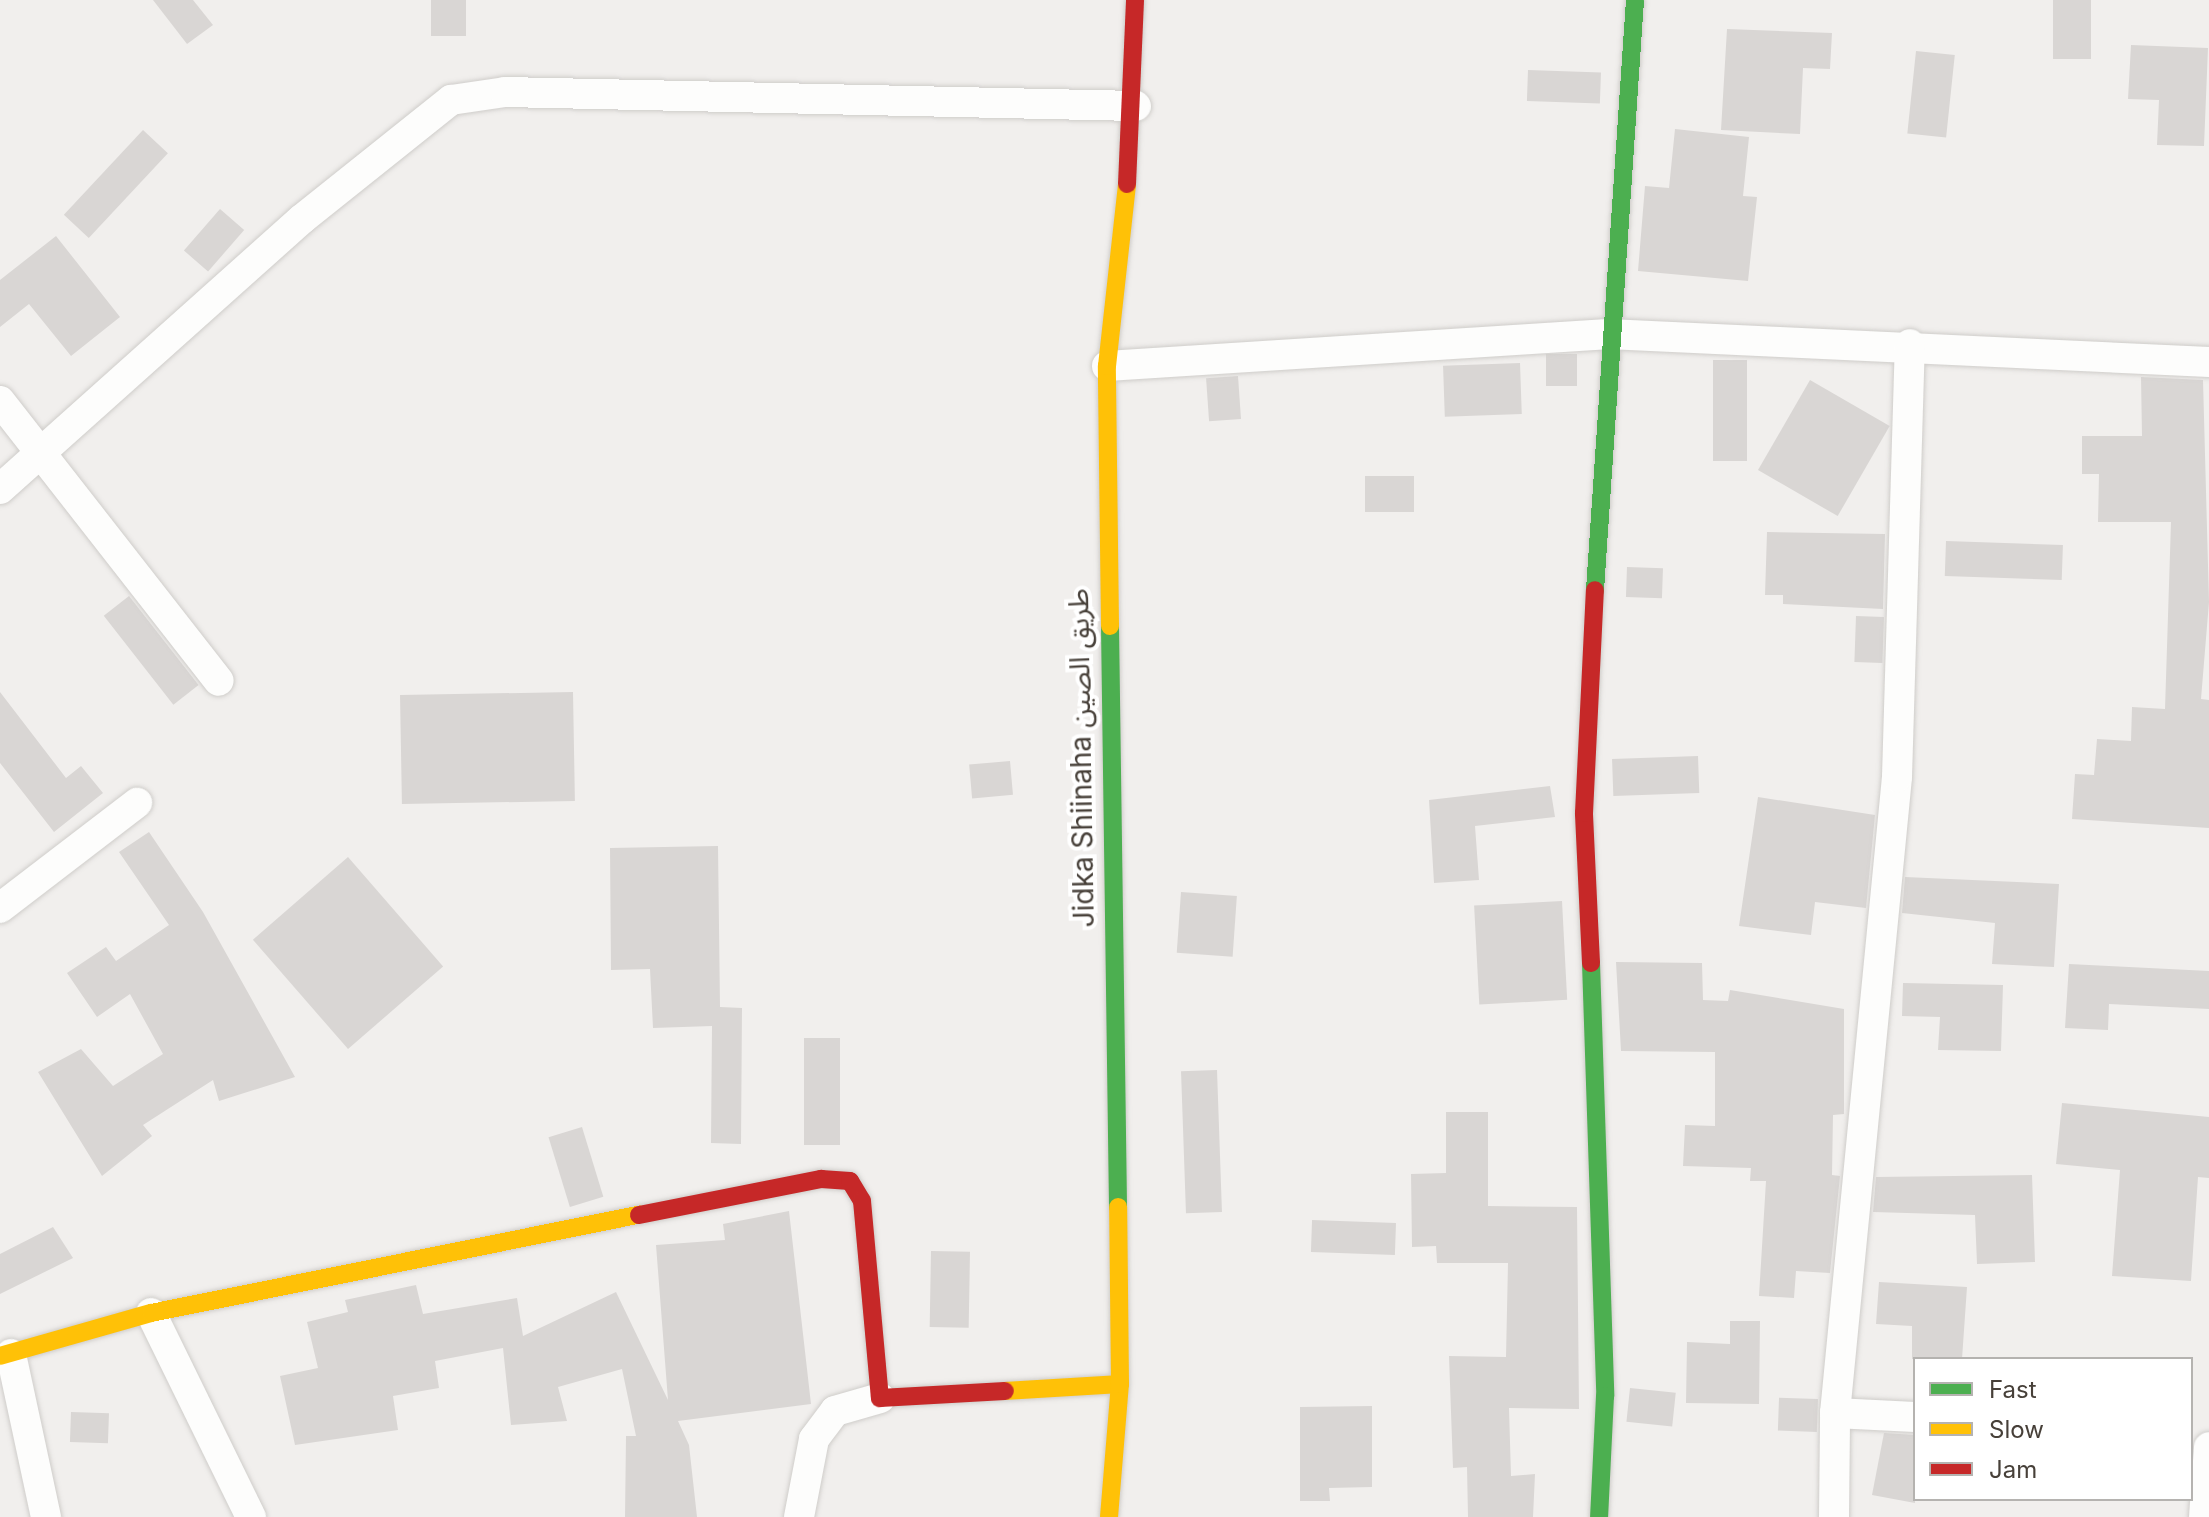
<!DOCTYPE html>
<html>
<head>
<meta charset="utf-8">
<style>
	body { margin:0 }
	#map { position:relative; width:2209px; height:1517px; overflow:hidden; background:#f1efed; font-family:Inter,"Noto Sans Arabic",sans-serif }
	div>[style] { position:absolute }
	.building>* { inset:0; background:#d9d6d4; transform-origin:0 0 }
	.roads { filter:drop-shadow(0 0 2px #cfcdca) drop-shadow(0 0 2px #cfcdca) }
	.street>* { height:30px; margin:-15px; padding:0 15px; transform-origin:15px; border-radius:15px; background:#fdfdfc }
	.fast>* { height:18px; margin:-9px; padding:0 9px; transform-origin:9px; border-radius:9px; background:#4caf50 }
	.slow>* { height:18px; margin:-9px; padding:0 9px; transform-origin:9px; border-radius:9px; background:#ffc107 }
	.jam>* { height:18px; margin:-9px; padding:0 9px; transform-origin:9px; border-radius:9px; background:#c62828 }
	span { translate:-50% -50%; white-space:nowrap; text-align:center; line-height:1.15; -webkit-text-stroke:8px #fff; paint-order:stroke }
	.street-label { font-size:28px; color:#474039 }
	.legend { position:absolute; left:1913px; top:1357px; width:280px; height:144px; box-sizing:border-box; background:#fff; border:2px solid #b5b3b0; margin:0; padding:10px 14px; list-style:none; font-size:24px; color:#474039 }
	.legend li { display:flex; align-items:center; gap:16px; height:40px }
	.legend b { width:40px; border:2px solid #b5b3b0 }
</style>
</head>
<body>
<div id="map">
	<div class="building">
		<i style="clip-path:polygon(153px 0,193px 0,213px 25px,187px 44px)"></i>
		<i style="left:431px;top:0;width:35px;height:36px"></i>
		<i style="left:2053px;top:0;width:38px;height:59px"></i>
		<i style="clip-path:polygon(1727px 29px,1832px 33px,1830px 69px,1803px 68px,1800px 134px,1721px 130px)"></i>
		<i style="clip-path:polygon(2131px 45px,2208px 48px,2204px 146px,2157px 145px,2159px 100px,2128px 99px)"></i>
		<i style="left:1916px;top:51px;width:39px;height:83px;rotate:6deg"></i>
		<i style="left:1528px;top:70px;width:73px;height:31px;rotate:2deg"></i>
		<i style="clip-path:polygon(1675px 129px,1749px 137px,1743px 196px,1757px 197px,1748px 281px,1638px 271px,1645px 186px,1669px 188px)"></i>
		<i style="left:143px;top:130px;width:34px;height:116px;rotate:43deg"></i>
		<i style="left:220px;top:209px;width:32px;height:55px;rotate:41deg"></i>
		<i style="clip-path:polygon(56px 236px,120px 317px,71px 356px,29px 304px,0 327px,0 280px)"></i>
		<i style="left:1577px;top:354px;width:32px;height:31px;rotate:90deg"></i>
		<i style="left:1713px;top:360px;width:34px;height:101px"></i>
		<i style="left:1520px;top:363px;width:51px;height:77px;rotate:88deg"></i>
		<i style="left:1238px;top:376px;width:43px;height:32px;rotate:86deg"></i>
		<i style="clip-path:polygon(2141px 377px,2203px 380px,2209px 602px,2201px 699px,2209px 700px,2209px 828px,2072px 819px,2075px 774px,2094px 775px,2097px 739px,2131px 741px,2132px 707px,2165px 709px,2171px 522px,2098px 522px,2099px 474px,2082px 474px,2082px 436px,2142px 436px)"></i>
		<i style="left:1810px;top:380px;width:92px;height:104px;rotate:30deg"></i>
		<i style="left:1414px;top:476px;width:36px;height:49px;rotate:90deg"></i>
		<i style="clip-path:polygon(1767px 532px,1885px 534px,1883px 609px,1783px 604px,1783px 595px,1765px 595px)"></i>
		<i style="left:1946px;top:541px;width:117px;height:35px;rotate:2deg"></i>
		<i style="left:1627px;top:567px;width:36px;height:30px;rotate:2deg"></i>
		<i style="left:129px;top:596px;width:113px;height:32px;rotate:52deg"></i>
		<i style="left:1856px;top:616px;width:28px;height:46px;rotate:2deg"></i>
		<i style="clip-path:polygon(0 692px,66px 778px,81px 766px,103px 793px,54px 832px,0 763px)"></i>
		<i style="left:573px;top:692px;width:109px;height:173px;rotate:89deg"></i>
		<i style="left:1698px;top:756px;width:37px;height:86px;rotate:88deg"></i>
		<i style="left:1010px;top:761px;width:34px;height:41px;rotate:85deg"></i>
		<i style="clip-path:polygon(1550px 786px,1555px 817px,1475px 826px,1479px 880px,1434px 883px,1429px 800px)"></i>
		<i style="clip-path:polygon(1758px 797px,1875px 815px,1866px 908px,1815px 902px,1811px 935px,1739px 926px)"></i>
		<i style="clip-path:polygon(149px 832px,203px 912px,295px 1077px,219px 1101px,213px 1080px,143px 1125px,152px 1136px,102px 1176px,38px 1072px,81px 1049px,113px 1086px,163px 1054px,130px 994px,97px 1017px,67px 973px,106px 947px,116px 961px,169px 925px,119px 852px)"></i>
		<i style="clip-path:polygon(718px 846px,720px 1007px,742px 1008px,741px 1144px,711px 1143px,712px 1026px,653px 1028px,650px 969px,611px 970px,610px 848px)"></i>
		<i style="left:348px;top:857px;width:145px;height:126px;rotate:49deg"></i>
		<i style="clip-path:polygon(1905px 877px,2059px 884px,2054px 967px,1992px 964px,1995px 923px,1902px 913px)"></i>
		<i style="left:1181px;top:892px;width:56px;height:61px;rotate:4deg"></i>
		<i style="left:1562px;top:901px;width:99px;height:88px;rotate:87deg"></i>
		<i style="clip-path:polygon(1616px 962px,1702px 963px,1703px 1000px,1728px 1001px,1730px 990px,1844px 1009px,1844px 1114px,1833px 1115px,1832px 1175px,1840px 1176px,1830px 1273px,1796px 1271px,1794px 1298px,1759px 1296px,1766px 1181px,1750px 1181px,1751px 1168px,1683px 1166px,1685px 1125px,1715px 1126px,1715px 1052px,1621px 1051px)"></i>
		<i style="clip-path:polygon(2069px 964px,2209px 971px,2209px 1009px,2109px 1004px,2108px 1030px,2065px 1028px)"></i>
		<i style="clip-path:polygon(1903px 983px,2003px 985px,2001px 1051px,1938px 1050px,1940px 1017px,1902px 1016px)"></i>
		<i style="left:804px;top:1038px;width:36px;height:107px"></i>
		<i style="left:1217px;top:1070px;width:142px;height:36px;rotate:88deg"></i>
		<i style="clip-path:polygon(2062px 1103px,2209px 1117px,2209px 1178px,2198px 1177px,2191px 1281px,2112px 1276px,2120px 1170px,2056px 1164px)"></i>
		<i style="clip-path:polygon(1446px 1112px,1488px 1112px,1488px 1206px,1577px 1207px,1579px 1409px,1509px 1408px,1511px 1476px,1535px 1474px,1533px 1517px,1468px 1517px,1467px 1467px,1453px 1468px,1449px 1356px,1506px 1357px,1508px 1263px,1437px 1263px,1436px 1246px,1412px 1247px,1411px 1174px,1446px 1173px)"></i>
		<i style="left:582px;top:1127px;width:73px;height:35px;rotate:73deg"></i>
		<i style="clip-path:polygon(2032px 1175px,2035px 1262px,1977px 1264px,1975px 1215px,1873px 1212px,1876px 1177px)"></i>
		<i style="clip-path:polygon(789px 1211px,811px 1404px,678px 1421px,689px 1445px,697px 1517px,625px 1517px,626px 1436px,636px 1436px,622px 1369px,558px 1387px,567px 1421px,511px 1425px,503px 1348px,435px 1361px,439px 1388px,393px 1396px,398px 1430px,295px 1445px,280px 1376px,318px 1368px,307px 1322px,348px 1312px,345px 1300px,416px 1285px,423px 1314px,517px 1298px,523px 1336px,616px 1292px,668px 1400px,656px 1245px,725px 1240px,723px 1224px)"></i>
		<i style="left:1396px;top:1223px;width:32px;height:84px;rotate:92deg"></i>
		<i style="clip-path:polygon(53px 1227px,73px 1258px,0 1294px,0 1254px)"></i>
		<i style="left:931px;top:1251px;width:39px;height:76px;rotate:1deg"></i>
		<i style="clip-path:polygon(1879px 1282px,1967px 1287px,1962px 1359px,1912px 1359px,1912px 1326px,1876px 1324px)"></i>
		<i style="clip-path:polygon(1730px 1321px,1760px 1321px,1759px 1404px,1686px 1403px,1687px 1342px,1730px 1344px)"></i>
		<i style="left:1630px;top:1388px;width:46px;height:34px;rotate:6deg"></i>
		<i style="left:1818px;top:1399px;width:33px;height:39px;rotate:92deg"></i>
		<i style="clip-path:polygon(1372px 1406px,1372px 1487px,1329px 1488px,1330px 1501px,1300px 1501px,1300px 1407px)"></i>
		<i style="left:71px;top:1412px;width:38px;height:30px;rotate:2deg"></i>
		<i style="clip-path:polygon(1884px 1433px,1915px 1435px,1915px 1503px,1872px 1495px)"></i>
	</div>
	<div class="roads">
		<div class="street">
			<i style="left:1107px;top:366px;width:502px;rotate:-3.65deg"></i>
			<i style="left:1608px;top:334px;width:602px;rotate:2.67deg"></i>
			<i style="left:0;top:401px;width:355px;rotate:52deg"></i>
			<i style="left:0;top:489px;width:405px;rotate:-41.8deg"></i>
			<i style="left:302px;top:219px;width:191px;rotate:-38.6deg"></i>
			<i style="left:451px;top:100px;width:55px;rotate:-8.4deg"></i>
			<i style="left:505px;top:92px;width:631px;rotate:1.27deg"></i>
			<i style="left:0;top:908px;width:173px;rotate:-37.5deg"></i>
			<i style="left:151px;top:1313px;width:227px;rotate:63.9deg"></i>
			<i style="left:11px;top:1354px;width:167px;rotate:77.9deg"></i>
			<i style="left:1835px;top:1413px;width:80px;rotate:2.9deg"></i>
			<i style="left:799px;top:1517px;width:79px;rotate:-79.1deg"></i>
			<i style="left:814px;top:1439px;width:35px;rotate:-53deg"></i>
			<i style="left:835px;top:1411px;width:47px;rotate:-16.1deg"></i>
			<i style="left:1834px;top:1517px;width:104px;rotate:-89.4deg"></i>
			<i style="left:1835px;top:1413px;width:639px;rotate:-84.43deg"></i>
			<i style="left:1897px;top:777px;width:433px;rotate:-88.3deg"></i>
			<i style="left:2204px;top:1517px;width:70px;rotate:-85.9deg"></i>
		</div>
		<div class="fast">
			<i style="left:1595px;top:590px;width:591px;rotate:-86.12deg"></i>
			<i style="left:1110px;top:626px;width:581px;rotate:89.21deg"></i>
			<i style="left:1591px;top:963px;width:433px;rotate:88.1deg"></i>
			<i style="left:1605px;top:1396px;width:121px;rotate:92.8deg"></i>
		</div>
		<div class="slow">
			<i style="left:1110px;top:626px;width:260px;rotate:-90.7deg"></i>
			<i style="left:1107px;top:366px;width:183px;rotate:-83.7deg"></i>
			<i style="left:0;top:1356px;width:157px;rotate:-15.9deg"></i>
			<i style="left:151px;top:1313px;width:498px;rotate:-11.4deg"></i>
			<i style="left:1005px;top:1391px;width:115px;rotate:-3.5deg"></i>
			<i style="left:1109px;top:1517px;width:133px;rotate:-85.3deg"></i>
			<i style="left:1120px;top:1384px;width:177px;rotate:-90.6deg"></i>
		</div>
		<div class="jam">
			<i style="left:1127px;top:184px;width:184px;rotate:-87.5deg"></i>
			<i style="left:1591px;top:963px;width:150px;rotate:-92.7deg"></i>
			<i style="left:1584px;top:813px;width:223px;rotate:-87.2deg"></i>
			<i style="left:639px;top:1215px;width:186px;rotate:-11.2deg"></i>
			<i style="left:821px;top:1179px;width:29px;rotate:4deg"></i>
			<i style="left:850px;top:1181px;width:23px;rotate:59deg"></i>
			<i style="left:862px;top:1201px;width:198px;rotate:84.8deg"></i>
			<i style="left:880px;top:1398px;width:125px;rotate:-3.2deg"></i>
		</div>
	</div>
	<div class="street-label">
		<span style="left:1081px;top:758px;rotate:-91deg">Jidka Shiinaha طريق الصين</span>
	</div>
	<ul class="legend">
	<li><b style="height:10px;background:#4caf50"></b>Fast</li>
	<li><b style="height:10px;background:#ffc107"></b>Slow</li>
	<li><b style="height:10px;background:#c62828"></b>Jam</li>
	</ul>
</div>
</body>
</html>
